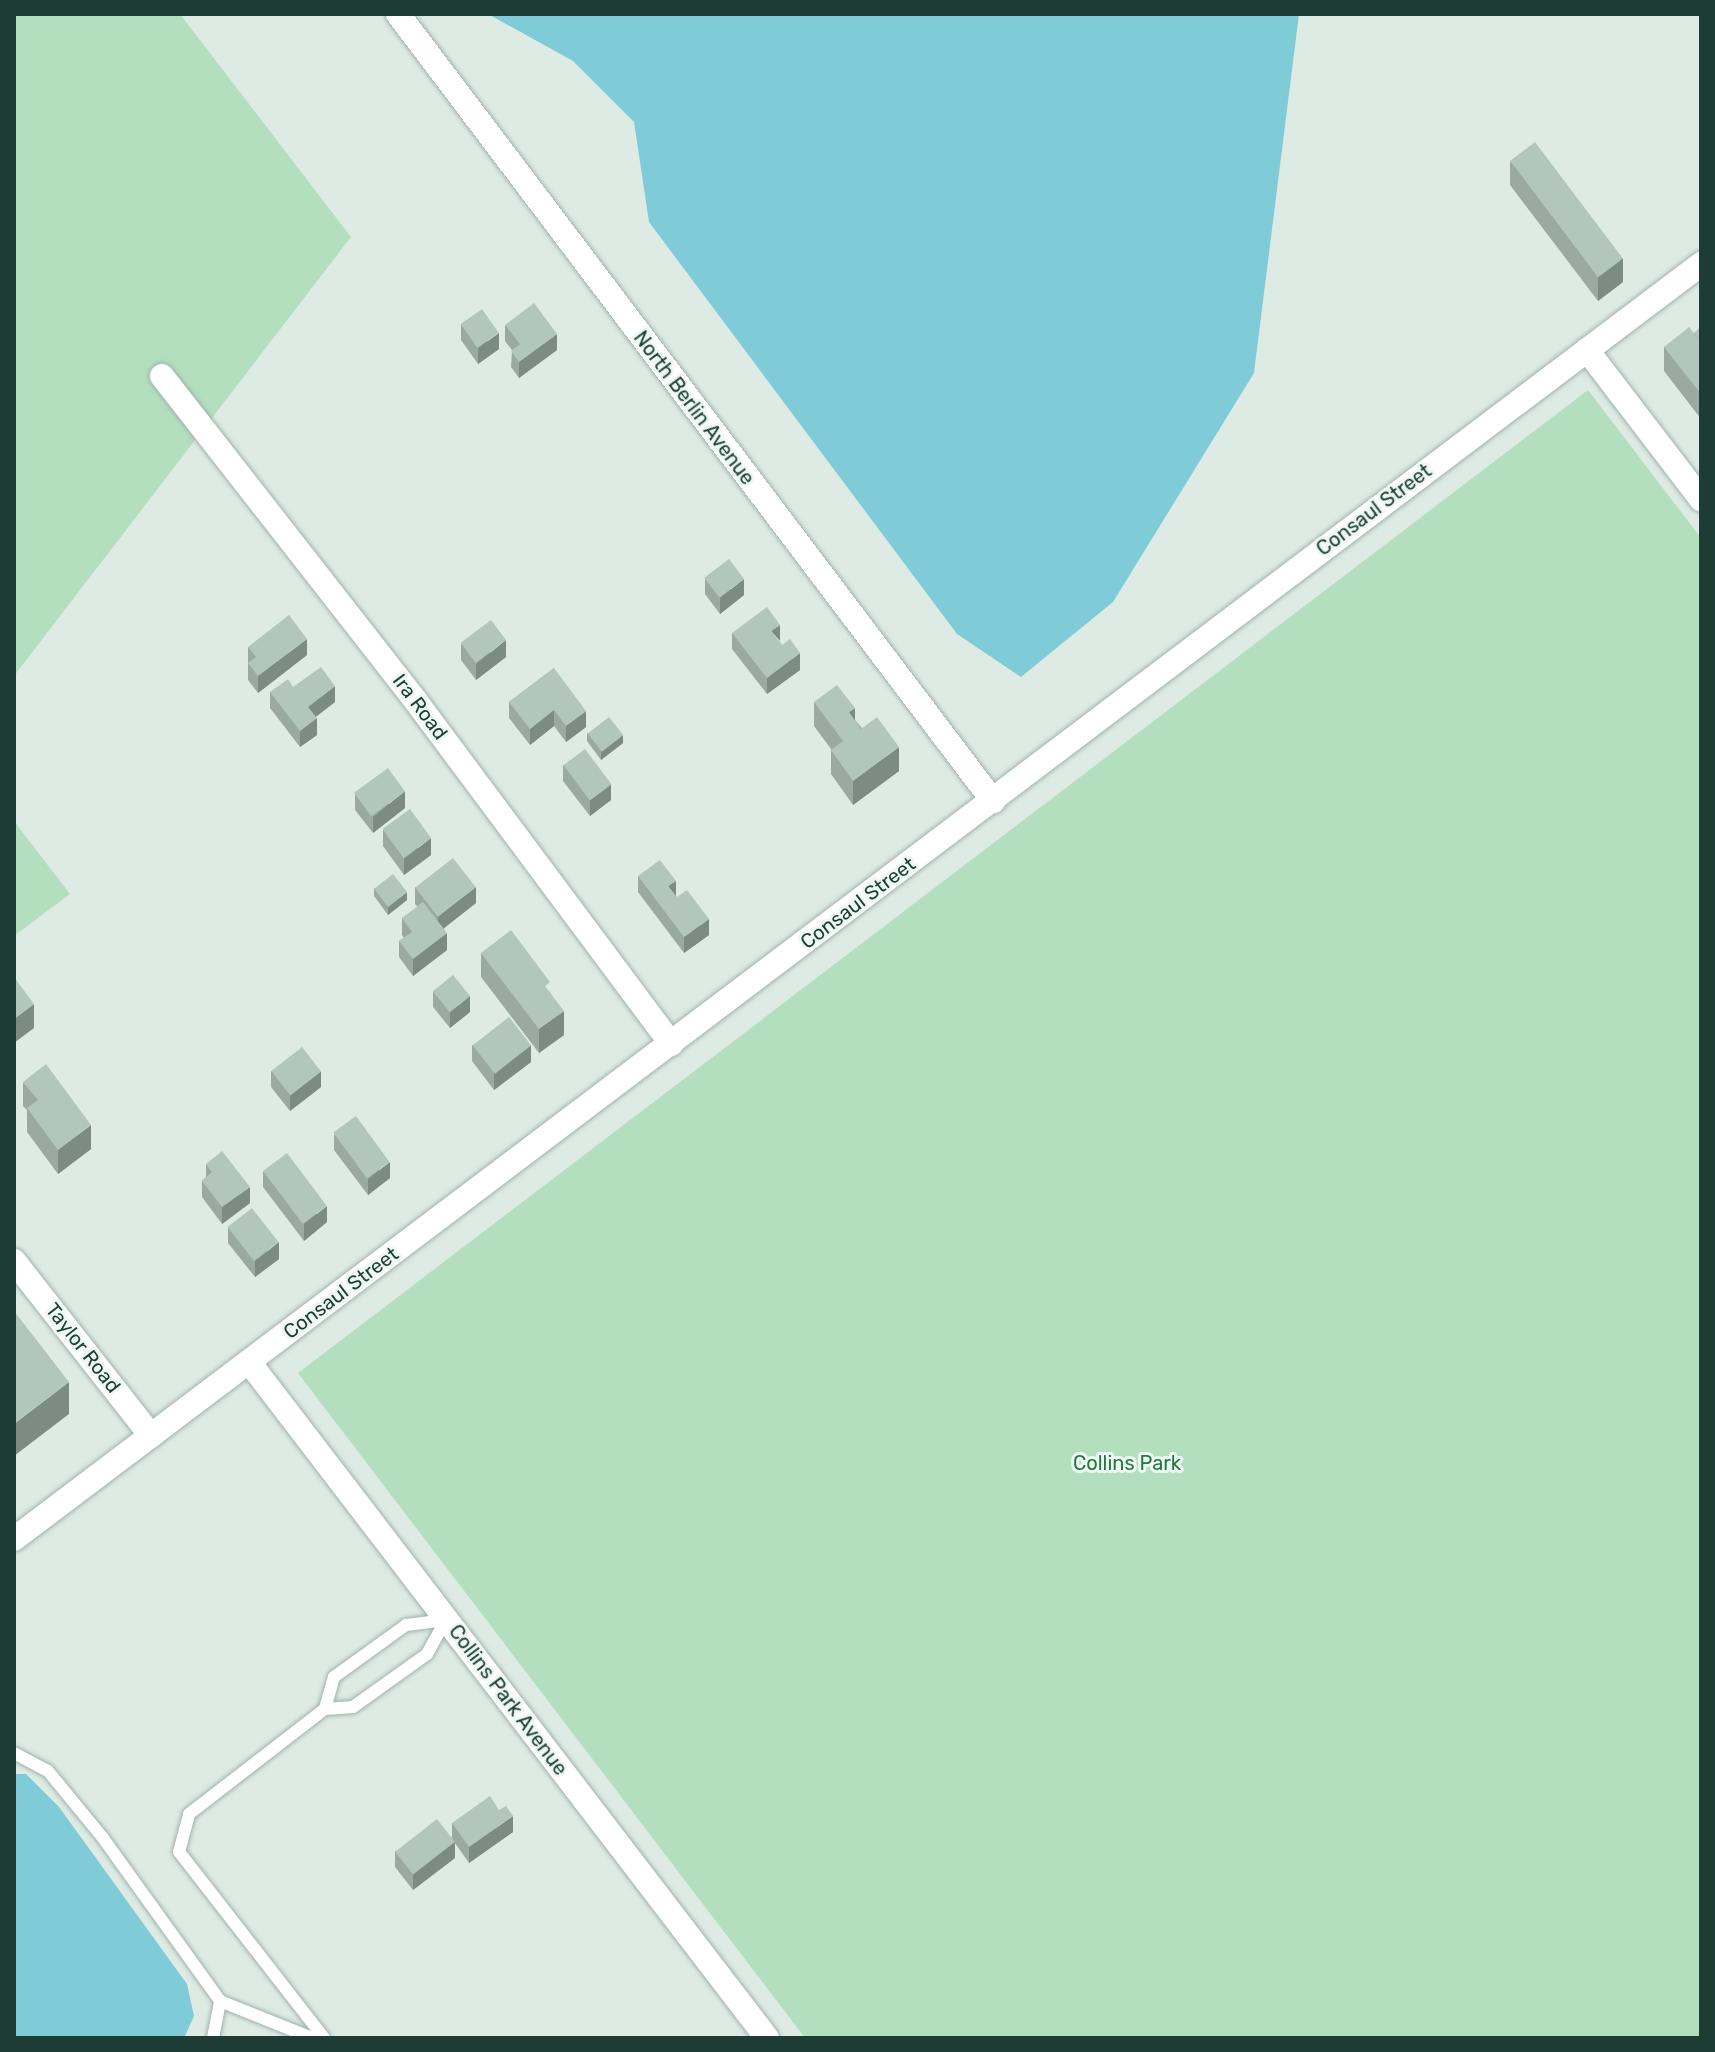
<!DOCTYPE html>
<html>
<head>
<meta charset="utf-8">
<style>
	body { margin:0 }
	#map { position:relative; width:1715px; height:2052px; overflow:hidden; background:#deebe5; font-family:Rubik,sans-serif }
	div>[style] { position:absolute }
	.green>* { inset:0; background:#b4dfbf }
	.water>* { inset:0; background:#7fcbd7 }
	.roads { filter:drop-shadow(0 0 2px #a0b3ac) drop-shadow(0 0 2px #a0b3ac) }
	.service>* { height:12px; margin:-6px; padding:0 6px; transform-origin:6px; border-radius:6px; background:#fff }
	.minor>* { height:24px; margin:-12px; padding:0 12px; transform-origin:12px; border-radius:12px; background:#fff }
	.tertiary>* { height:24px; margin:-12px; padding:0 12px; transform-origin:12px; border-radius:12px; background:#fff }
	.wall>* { inset:0; background:#9aaaa3 }
	.shaded-wall>* { inset:0; background:#7d8b85 }
	.building>* { inset:0; background:#b3c6be; transform-origin:0 0 }
	span { translate:-50% -50%; white-space:nowrap; text-align:center; line-height:1.15; -webkit-text-stroke:6px #eef8f3; paint-order:stroke }
	.street-label { font-size:20px; color:#1d3c33 }
	.park-label { font-size:20px; color:#247742 }
	.frame { position:absolute; inset:0; border:16px solid #1d3c33; pointer-events:none }
</style>
</head>
<body>
<div id="map">
	<div class="green">
		<i style="clip-path:polygon(14px 14px,180px 14px,351px 237px,14px 676px)"></i>
		<i style="clip-path:polygon(1588px 390px,1701px 538px,1701px 2038px,805px 2038px,298px 1373px)"></i>
		<i style="clip-path:polygon(14px 821px,70px 894px,14px 936px)"></i>
	</div>
	<div class="water">
		<i style="clip-path:polygon(488px 14px,1299px 14px,1254px 373px,1113px 602px,1021px 677px,957px 634px,649px 222px,634px 122px,573px 61px)"></i>
		<i style="clip-path:polygon(14px 1774px,26px 1774px,59px 1807px,187px 1984px,194px 2016px,184px 2038px,14px 2038px)"></i>
	</div>
	<div class="roads">
		<div class="service">
			<i style="left:14px;top:1753px;width:38px;rotate:28deg"></i>
			<i style="left:48px;top:1771px;width:87px;rotate:50.6deg"></i>
			<i style="left:103px;top:1838px;width:201px;rotate:54.3deg"></i>
			<i style="left:220px;top:2001px;width:99px;rotate:21.9deg"></i>
			<i style="left:213px;top:2038px;width:38px;rotate:-79deg"></i>
			<i style="left:324px;top:2038px;width:236px;rotate:-127.9deg"></i>
			<i style="left:179px;top:1852px;width:39px;rotate:-75deg"></i>
			<i style="left:189px;top:1814px;width:172px;rotate:-37.7deg"></i>
			<i style="left:325px;top:1709px;width:28px;rotate:-4deg"></i>
			<i style="left:353px;top:1707px;width:91px;rotate:-35.6deg"></i>
			<i style="left:427px;top:1654px;width:39px;rotate:-61deg"></i>
			<i style="left:446px;top:1620px;width:40px;rotate:172.9deg"></i>
			<i style="left:406px;top:1625px;width:89px;rotate:144.2deg"></i>
			<i style="left:334px;top:1677px;width:33px;rotate:106deg"></i>
		</div>
		<div class="minor">
			<i style="left:398px;top:14px;width:987px;rotate:52.91deg"></i>
			<i style="left:1587px;top:350px;width:188px;rotate:52.6deg"></i>
			<i style="left:162px;top:376px;width:411px;rotate:52deg"></i>
			<i style="left:415px;top:700px;width:429px;rotate:53.3deg"></i>
			<i style="left:14px;top:1261px;width:222px;rotate:51.9deg"></i>
			<i style="left:249px;top:1362px;width:852px;rotate:52.54deg"></i>
		</div>
		<div class="tertiary">
			<i style="left:14px;top:1539px;width:2115px;rotate:-37.08deg"></i>
		</div>
	</div>
	<div class="wall">
		<i style="clip-path:polygon(1510px 161px,1623px 282px,1598px 301px,1510px 185px)"></i>
		<i style="clip-path:polygon(461px 324px,499px 349px,478px 364px,461px 340px)"></i>
		<i style="clip-path:polygon(505px 325px,557px 350px,519px 378px,511px 367px,512px 350px,505px 341px)"></i>
		<i style="clip-path:polygon(1701px 327px,1701px 419px,1664px 371px,1664px 347px,1694px 333px)"></i>
		<i style="clip-path:polygon(705px 578px,744px 595px,720px 614px,705px 594px)"></i>
		<i style="clip-path:polygon(732px 633px,779px 641px,800px 670px,767px 694px,732px 649px)"></i>
		<i style="clip-path:polygon(461px 644px,506px 657px,476px 680px,461px 660px)"></i>
		<i style="clip-path:polygon(248px 647px,307px 655px,258px 693px,248px 680px)"></i>
		<i style="clip-path:polygon(554px 668px,586px 727px,566px 742px,554px 726px,530px 745px,509px 718px,509px 702px)"></i>
		<i style="clip-path:polygon(293px 687px,335px 702px,315px 717px,317px 735px,300px 747px,270px 708px,270px 692px)"></i>
		<i style="clip-path:polygon(814px 702px,855px 720px,899px 771px,853px 805px,831px 774px,831px 749px,814px 726px)"></i>
		<i style="clip-path:polygon(587px 733px,623px 743px,601px 760px,587px 741px)"></i>
		<i style="clip-path:polygon(563px 765px,611px 800px,590px 816px,563px 781px)"></i>
		<i style="clip-path:polygon(355px 794px,405px 808px,373px 833px,355px 810px)"></i>
		<i style="clip-path:polygon(383px 830px,431px 855px,404px 875px,383px 846px)"></i>
		<i style="clip-path:polygon(638px 876px,676px 896px,709px 935px,684px 953px,638px 892px)"></i>
		<i style="clip-path:polygon(415px 887px,476px 903px,443px 928px,447px 950px,413px 976px,399px 957px,399px 941px,404px 938px,402px 935px,402px 918px,418px 907px,415px 904px)"></i>
		<i style="clip-path:polygon(374px 888px,407px 900px,388px 915px,374px 896px)"></i>
		<i style="clip-path:polygon(481px 953px,550px 992px,564px 1035px,539px 1053px,481px 977px)"></i>
		<i style="clip-path:polygon(433px 991px,470px 1012px,450px 1028px,433px 1007px)"></i>
		<i style="clip-path:polygon(472px 1045px,531px 1062px,494px 1090px,472px 1061px)"></i>
		<i style="clip-path:polygon(271px 1071px,321px 1087px,290px 1111px,271px 1087px)"></i>
		<i style="clip-path:polygon(23px 1082px,91px 1149px,58px 1174px,27px 1132px,27px 1110px,23px 1106px)"></i>
		<i style="clip-path:polygon(334px 1134px,390px 1178px,368px 1195px,334px 1150px)"></i>
		<i style="clip-path:polygon(206px 1164px,250px 1203px,222px 1224px,202px 1197px,202px 1181px,206px 1177px)"></i>
		<i style="clip-path:polygon(263px 1171px,327px 1222px,304px 1241px,263px 1187px)"></i>
		<i style="clip-path:polygon(228px 1227px,279px 1259px,255px 1277px,228px 1243px)"></i>
		<i style="clip-path:polygon(452px 1823px,513px 1832px,469px 1863px,455px 1843px,455px 1858px,413px 1890px,395px 1867px,395px 1851px,452px 1839px)"></i>
	</div>
	<div class="shaded-wall">
		<i style="clip-path:polygon(1623px 258px,1623px 282px,1598px 301px,1598px 277px)"></i>
		<i style="clip-path:polygon(499px 333px,499px 349px,478px 364px,478px 348px)"></i>
		<i style="clip-path:polygon(557px 334px,557px 350px,519px 378px,519px 362px)"></i>
		<i style="clip-path:polygon(744px 579px,744px 595px,720px 614px,720px 598px)"></i>
		<i style="clip-path:polygon(780px 625px,780px 641px,771px 631px)"></i>
		<i style="clip-path:polygon(307px 639px,307px 655px,258px 693px,258px 676px)"></i>
		<i style="clip-path:polygon(506px 640px,506px 657px,476px 680px,476px 664px)"></i>
		<i style="clip-path:polygon(800px 653px,800px 670px,767px 694px,767px 678px)"></i>
		<i style="clip-path:polygon(335px 686px,335px 702px,308px 723px,308px 707px)"></i>
		<i style="clip-path:polygon(855px 708px,855px 733px,849px 712px)"></i>
		<i style="clip-path:polygon(554px 710px,554px 726px,530px 745px,530px 729px)"></i>
		<i style="clip-path:polygon(586px 711px,586px 727px,566px 742px,566px 726px)"></i>
		<i style="clip-path:polygon(317px 718px,317px 735px,300px 747px,300px 731px)"></i>
		<i style="clip-path:polygon(623px 735px,623px 743px,601px 760px,601px 752px)"></i>
		<i style="clip-path:polygon(899px 747px,899px 771px,853px 805px,853px 781px)"></i>
		<i style="clip-path:polygon(611px 784px,611px 800px,590px 816px,590px 800px)"></i>
		<i style="clip-path:polygon(405px 791px,405px 808px,373px 833px,373px 817px)"></i>
		<i style="clip-path:polygon(431px 838px,431px 855px,404px 875px,404px 859px)"></i>
		<i style="clip-path:polygon(676px 881px,676px 897px,668px 886px)"></i>
		<i style="clip-path:polygon(476px 887px,476px 903px,438px 933px,438px 916px)"></i>
		<i style="clip-path:polygon(407px 892px,407px 900px,388px 915px,388px 907px)"></i>
		<i style="clip-path:polygon(709px 919px,709px 935px,684px 953px,684px 937px)"></i>
		<i style="clip-path:polygon(447px 933px,447px 950px,413px 976px,413px 959px)"></i>
		<i style="clip-path:polygon(470px 996px,470px 1012px,450px 1028px,450px 1012px)"></i>
		<i style="clip-path:polygon(34px 1004px,34px 1028px,14px 1043px,14px 1019px)"></i>
		<i style="clip-path:polygon(564px 1011px,564px 1035px,539px 1053px,539px 1029px)"></i>
		<i style="clip-path:polygon(531px 1045px,531px 1062px,494px 1090px,494px 1073px)"></i>
		<i style="clip-path:polygon(321px 1071px,321px 1087px,290px 1111px,290px 1095px)"></i>
		<i style="clip-path:polygon(91px 1125px,91px 1149px,58px 1174px,58px 1150px)"></i>
		<i style="clip-path:polygon(390px 1162px,390px 1178px,368px 1195px,368px 1179px)"></i>
		<i style="clip-path:polygon(250px 1187px,250px 1203px,222px 1224px,222px 1207px)"></i>
		<i style="clip-path:polygon(327px 1206px,327px 1222px,304px 1241px,304px 1224px)"></i>
		<i style="clip-path:polygon(279px 1242px,279px 1259px,255px 1277px,255px 1261px)"></i>
		<i style="clip-path:polygon(69px 1382px,69px 1414px,14px 1456px,14px 1424px)"></i>
		<i style="clip-path:polygon(513px 1816px,513px 1832px,469px 1863px,469px 1847px)"></i>
		<i style="clip-path:polygon(455px 1842px,455px 1858px,413px 1890px,413px 1874px)"></i>
	</div>
	<div class="building">
		<i style="left:1535px;top:142px;width:146px;height:31px;rotate:53deg"></i>
		<i style="clip-path:polygon(534px 303px,557px 334px,519px 362px,511px 351px,520px 344px,505px 325px)"></i>
		<i style="left:482px;top:309px;width:29px;height:26px;rotate:55deg"></i>
		<i style="clip-path:polygon(1689px 327px,1701px 342px,1701px 394px,1664px 347px)"></i>
		<i style="clip-path:polygon(1701px 327px,1701px 342px,1694px 333px)"></i>
		<i style="left:729px;top:559px;width:25px;height:31px;rotate:53deg"></i>
		<i style="clip-path:polygon(767px 607px,780px 625px,771px 631px,782px 645px,790px 639px,800px 653px,767px 678px,732px 633px)"></i>
		<i style="clip-path:polygon(289px 615px,307px 639px,258px 676px,248px 663px,256px 657px,248px 647px)"></i>
		<i style="left:491px;top:620px;width:25px;height:38px;rotate:53deg"></i>
		<i style="clip-path:polygon(321px 667px,335px 686px,308px 707px,317px 718px,300px 731px,270px 692px,288px 679px,293px 687px)"></i>
		<i style="clip-path:polygon(554px 668px,586px 711px,566px 726px,554px 710px,530px 729px,509px 702px)"></i>
		<i style="clip-path:polygon(837px 685px,855px 708px,849px 712px,861px 729px,877px 717px,899px 747px,853px 781px,831px 750px,843px 741px,814px 702px)"></i>
		<i style="left:609px;top:717px;width:23px;height:27px;rotate:52deg"></i>
		<i style="left:585px;top:749px;width:44px;height:27px;rotate:53deg"></i>
		<i style="left:388px;top:768px;width:29px;height:42px;rotate:54deg"></i>
		<i style="left:410px;top:809px;width:36px;height:34px;rotate:54deg"></i>
		<i style="left:453px;top:858px;width:37px;height:48px;rotate:52deg"></i>
		<i style="clip-path:polygon(660px 860px,676px 881px,668px 886px,677px 897px,687px 890px,709px 919px,684px 937px,638px 876px)"></i>
		<i style="left:393px;top:874px;width:23px;height:24px;rotate:52deg"></i>
		<i style="clip-path:polygon(423px 902px,447px 933px,413px 959px,399px 941px,412px 932px,402px 918px)"></i>
		<i style="clip-path:polygon(511px 930px,550px 982px,545px 986px,564px 1011px,539px 1029px,481px 953px)"></i>
		<i style="left:453px;top:975px;width:27px;height:26px;rotate:51deg"></i>
		<i style="clip-path:polygon(14px 977px,34px 1004px,14px 1019px)"></i>
		<i style="left:509px;top:1017px;width:36px;height:46px;rotate:52deg"></i>
		<i style="left:302px;top:1047px;width:31px;height:39px;rotate:52deg"></i>
		<i style="clip-path:polygon(46px 1064px,91px 1125px,58px 1150px,27px 1108px,38px 1100px,23px 1082px)"></i>
		<i style="left:356px;top:1116px;width:57px;height:28px;rotate:54deg"></i>
		<i style="clip-path:polygon(222px 1151px,250px 1187px,222px 1207px,202px 1181px,212px 1172px,206px 1164px)"></i>
		<i style="left:287px;top:1153px;width:66px;height:30px;rotate:53deg"></i>
		<i style="left:252px;top:1208px;width:43px;height:31px;rotate:52deg"></i>
		<i style="clip-path:polygon(14px 1311px,69px 1382px,14px 1424px)"></i>
		<i style="clip-path:polygon(490px 1796px,499px 1810px,506px 1806px,513px 1816px,469px 1847px,452px 1823px)"></i>
		<i style="left:437px;top:1819px;width:29px;height:53px;rotate:52deg"></i>
	</div>
	<div class="street-label">
		<span style="left:694px;top:408px;rotate:53deg">North Berlin Avenue</span>
		<span style="left:1374px;top:510px;rotate:-37deg">Consaul Street</span>
		<span style="left:420px;top:707px;rotate:53deg">Ira Road</span>
		<span style="left:858px;top:903px;rotate:-37deg">Consaul Street</span>
		<span style="left:341px;top:1293px;rotate:-37deg">Consaul Street</span>
		<span style="left:83px;top:1348px;rotate:52deg">Taylor Road</span>
		<span style="left:508px;top:1700px;rotate:53deg">Collins Park Avenue</span>
	</div>
	<div class="park-label">
		<span style="left:1127px;top:1463px">Collins Park</span>
	</div>
	<div class="frame"></div>
</div>
</body>
</html>
